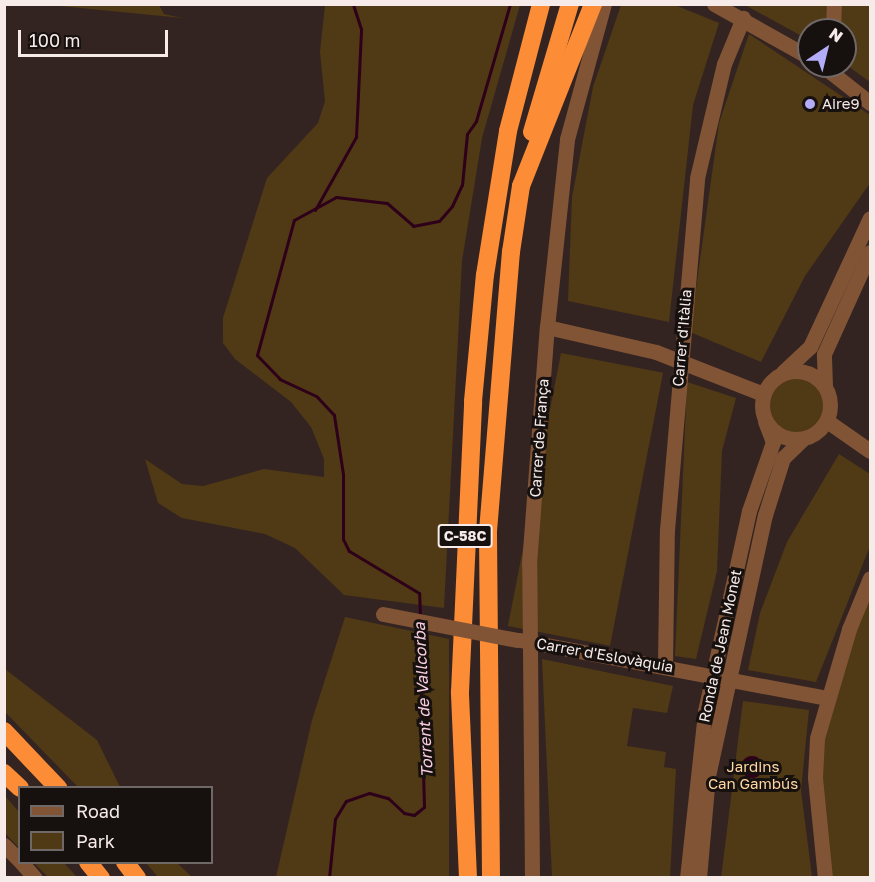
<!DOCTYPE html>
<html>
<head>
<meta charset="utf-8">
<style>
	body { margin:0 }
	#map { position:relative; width:875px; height:882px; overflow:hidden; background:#342421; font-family:"Golos Text",sans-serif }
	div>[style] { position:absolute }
	.green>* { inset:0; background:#503915; transform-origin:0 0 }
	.round { border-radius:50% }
	.water>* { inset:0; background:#2e001a }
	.stream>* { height:3px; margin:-1.5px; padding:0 1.5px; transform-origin:1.5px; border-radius:1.5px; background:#2e001a }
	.minor>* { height:15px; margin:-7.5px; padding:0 7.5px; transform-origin:7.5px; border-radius:7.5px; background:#825436 }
	.minor>.ring { margin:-7.5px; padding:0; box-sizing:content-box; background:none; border:15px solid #825436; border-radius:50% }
	.highway>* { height:18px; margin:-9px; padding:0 9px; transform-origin:9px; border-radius:9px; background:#fc8c35 }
	.minor-bridge>* { height:15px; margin:-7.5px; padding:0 7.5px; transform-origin:7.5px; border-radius:7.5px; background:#825436 }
	.dots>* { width:16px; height:16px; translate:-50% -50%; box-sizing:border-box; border:3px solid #16100e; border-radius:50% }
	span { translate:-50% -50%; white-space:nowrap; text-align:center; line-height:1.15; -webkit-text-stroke:6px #16100e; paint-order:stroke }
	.shield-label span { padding:2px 4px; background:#16100e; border:2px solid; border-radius:4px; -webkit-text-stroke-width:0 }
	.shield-label { font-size:14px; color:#f6ebe9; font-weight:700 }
	.poi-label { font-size:15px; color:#f6ebe9 }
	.left { translate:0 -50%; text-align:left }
	.street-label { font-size:15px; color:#f6ebe9 }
	.park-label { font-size:15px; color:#ffd7a2 }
	.water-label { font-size:16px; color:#f9cee0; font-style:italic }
	.frame { position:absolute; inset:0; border:6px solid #f6ebe9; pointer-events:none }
	.legend { position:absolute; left:18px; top:786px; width:195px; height:78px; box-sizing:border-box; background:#16100e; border:2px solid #706866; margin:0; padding:8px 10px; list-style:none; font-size:18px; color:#f6ebe9 }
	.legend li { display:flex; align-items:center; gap:12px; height:30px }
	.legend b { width:30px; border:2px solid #706866 }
	.north { position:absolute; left:797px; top:18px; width:60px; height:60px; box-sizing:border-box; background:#16100e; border:2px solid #706866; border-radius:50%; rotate:35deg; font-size:16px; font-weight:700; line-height:24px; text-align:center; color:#f6ebe9 }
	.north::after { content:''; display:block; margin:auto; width:21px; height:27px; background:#b3adf9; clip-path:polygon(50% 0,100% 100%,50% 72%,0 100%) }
	.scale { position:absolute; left:18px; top:30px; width:150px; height:27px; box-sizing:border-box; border:3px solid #f6ebe9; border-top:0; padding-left:8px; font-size:18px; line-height:21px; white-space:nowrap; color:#f6ebe9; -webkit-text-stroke:4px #16100e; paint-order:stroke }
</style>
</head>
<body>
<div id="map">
	<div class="green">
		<i style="clip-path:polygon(50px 5px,159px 5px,164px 14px,182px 18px)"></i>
		<i style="clip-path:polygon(325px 5px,520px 5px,482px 138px,462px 261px,444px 608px,344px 595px,295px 548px,265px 534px,182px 518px,158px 503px,145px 459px,182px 484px,203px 486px,264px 469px,324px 477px,324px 459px,311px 427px,291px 402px,235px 359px,223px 343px,223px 318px,267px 178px,318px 123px,325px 101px,320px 52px)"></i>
		<i style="clip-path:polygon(621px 5px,675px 5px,719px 23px,693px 105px,669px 322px,568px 301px,572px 197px,593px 87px)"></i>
		<i style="clip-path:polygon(745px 5px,870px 5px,870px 82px,845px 64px,845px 30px,809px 30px,809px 40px)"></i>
		<i style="clip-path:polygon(749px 34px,870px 115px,870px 183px,805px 276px,761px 362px,690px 332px,719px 123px)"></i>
		<i style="left:561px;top:353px;width:104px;height:278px;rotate:11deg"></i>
		<i class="round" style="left:766px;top:375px;width:60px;height:60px"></i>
		<i style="clip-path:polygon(687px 382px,736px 398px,722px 451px,717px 571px,696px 659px,675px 656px)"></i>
		<i style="clip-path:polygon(839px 454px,870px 474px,870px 546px,816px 682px,748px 670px,760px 613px,787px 542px)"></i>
		<i style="clip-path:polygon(870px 578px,870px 877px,825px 877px,815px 777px,829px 693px)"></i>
		<i style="clip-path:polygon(345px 617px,449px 639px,449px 877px,276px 877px,312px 720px)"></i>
		<i style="clip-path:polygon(542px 659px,673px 686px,667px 713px,633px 708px,627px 746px,666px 752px,664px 767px,676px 769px,670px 877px,552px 877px)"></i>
		<i style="clip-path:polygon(5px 669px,97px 740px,120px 787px,78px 787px,5px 712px)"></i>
		<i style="clip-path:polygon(743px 701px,809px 710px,801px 790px,812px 877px,721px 878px)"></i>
		<i style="clip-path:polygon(5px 796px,19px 812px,19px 848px,5px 833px)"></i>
		<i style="clip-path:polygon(34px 863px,64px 863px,77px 877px,48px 877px)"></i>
		<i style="clip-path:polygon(146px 863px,177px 863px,192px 877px,158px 877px)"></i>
	</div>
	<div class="water">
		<i class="round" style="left:741px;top:756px;width:22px;height:22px"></i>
	</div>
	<div class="stream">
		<i style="left:315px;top:210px;width:84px;rotate:-60.7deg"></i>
		<i style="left:356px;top:137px;width:108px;rotate:-87.3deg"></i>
		<i style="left:361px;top:29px;width:26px;rotate:-108deg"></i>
		<i style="left:420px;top:617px;width:24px;rotate:-92deg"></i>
		<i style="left:419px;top:593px;width:82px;rotate:-149deg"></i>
		<i style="left:349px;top:551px;width:13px;rotate:-117deg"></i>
		<i style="left:343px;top:539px;width:65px;rotate:-90deg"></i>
		<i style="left:343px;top:474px;width:60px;rotate:-98.7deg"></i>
		<i style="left:334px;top:415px;width:26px;rotate:-133deg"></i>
		<i style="left:316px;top:396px;width:40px;rotate:-155deg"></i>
		<i style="left:280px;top:379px;width:33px;rotate:-134deg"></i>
		<i style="left:257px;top:355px;width:140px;rotate:-74.7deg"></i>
		<i style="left:294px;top:220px;width:48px;rotate:-28.7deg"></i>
		<i style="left:336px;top:197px;width:51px;rotate:6.7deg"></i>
		<i style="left:387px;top:203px;width:35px;rotate:41deg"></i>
		<i style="left:413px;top:226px;width:26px;rotate:-11deg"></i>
		<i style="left:439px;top:221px;width:20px;rotate:-49deg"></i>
		<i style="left:452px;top:206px;width:23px;rotate:-65deg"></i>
		<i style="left:462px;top:185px;width:51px;rotate:-84.4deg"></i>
		<i style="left:467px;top:134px;width:16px;rotate:-55deg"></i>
		<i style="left:476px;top:121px;width:122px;rotate:-73.8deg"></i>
		<i style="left:329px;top:878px;width:59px;rotate:-84.2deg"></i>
		<i style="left:335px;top:819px;width:21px;rotate:-59deg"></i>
		<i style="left:346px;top:801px;width:24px;rotate:-19deg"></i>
		<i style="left:369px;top:793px;width:20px;rotate:15deg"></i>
		<i style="left:388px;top:798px;width:22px;rotate:43deg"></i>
		<i style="left:404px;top:813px;width:10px;rotate:11deg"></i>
		<i style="left:414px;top:815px;width:13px;rotate:-39deg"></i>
		<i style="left:424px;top:807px;width:180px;rotate:-91.6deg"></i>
	</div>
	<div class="minor">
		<i style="left:714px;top:4px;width:109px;rotate:29.2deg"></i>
		<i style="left:833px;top:30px;width:26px;rotate:-88deg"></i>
		<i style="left:823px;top:66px;width:60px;rotate:38.2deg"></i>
		<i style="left:547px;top:327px;width:112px;rotate:12.9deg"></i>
		<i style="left:656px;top:352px;width:115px;rotate:21.4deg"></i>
		<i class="ring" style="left:762px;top:371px;width:53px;height:53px"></i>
		<i style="left:783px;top:372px;width:37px;rotate:-43deg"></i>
		<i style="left:810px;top:347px;width:142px;rotate:-65.1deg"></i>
		<i style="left:825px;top:386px;width:32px;rotate:-92deg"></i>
		<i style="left:824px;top:354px;width:112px;rotate:-65.7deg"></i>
		<i style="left:827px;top:421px;width:52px;rotate:34.9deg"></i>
		<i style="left:520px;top:640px;width:312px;rotate:10.7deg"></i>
		<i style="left:665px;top:665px;width:135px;rotate:-89.2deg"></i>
		<i style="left:667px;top:530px;width:353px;rotate:-85.1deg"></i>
		<i style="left:697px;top:178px;width:117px;rotate:-76.7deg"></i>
		<i style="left:724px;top:64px;width:50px;rotate:-67.6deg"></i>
		<i style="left:4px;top:845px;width:23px;rotate:45deg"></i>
		<i style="left:21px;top:862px;width:21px;rotate:49deg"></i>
		<i style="left:532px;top:878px;width:314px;rotate:-90.5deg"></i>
		<i style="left:529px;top:564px;width:238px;rotate:-85.7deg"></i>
		<i style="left:547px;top:327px;width:189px;rotate:-83.9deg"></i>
		<i style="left:567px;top:139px;width:140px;rotate:-74.7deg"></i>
		<i style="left:687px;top:878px;width:168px;rotate:-83.8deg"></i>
		<i style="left:705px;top:711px;width:205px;rotate:-77.6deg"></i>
		<i style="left:749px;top:511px;width:73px;rotate:-70.8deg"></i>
		<i style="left:773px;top:442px;width:22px;rotate:-111deg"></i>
		<i style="left:699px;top:878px;width:102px;rotate:-85deg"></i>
		<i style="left:708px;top:776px;width:267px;rotate:-77.7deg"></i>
		<i style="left:765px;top:515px;width:60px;rotate:-72.5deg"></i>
		<i style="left:783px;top:458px;width:28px;rotate:-44deg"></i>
		<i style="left:825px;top:878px;width:101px;rotate:-95.7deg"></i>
		<i style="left:815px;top:777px;width:39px;rotate:-87deg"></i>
		<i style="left:817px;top:738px;width:114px;rotate:-73.6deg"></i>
		<i style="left:849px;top:629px;width:55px;rotate:-67.6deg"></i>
	</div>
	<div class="highway">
		<i style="left:532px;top:132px;width:134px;rotate:-73.5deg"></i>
		<i style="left:4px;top:731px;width:79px;rotate:46.5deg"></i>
		<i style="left:4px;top:773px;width:22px;rotate:43deg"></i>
		<i style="left:88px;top:862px;width:21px;rotate:51deg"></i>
		<i style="left:125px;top:862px;width:20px;rotate:53deg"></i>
		<i style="left:468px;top:878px;width:186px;rotate:-92.5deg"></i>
		<i style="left:460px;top:692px;width:291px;rotate:-87.4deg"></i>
		<i style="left:473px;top:401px;width:127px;rotate:-84.6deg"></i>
		<i style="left:485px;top:275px;width:146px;rotate:-80.9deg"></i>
		<i style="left:508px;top:131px;width:131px;rotate:-75.4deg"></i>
		<i style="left:491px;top:878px;width:347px;rotate:-90.5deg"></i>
		<i style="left:488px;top:531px;width:280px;rotate:-85.3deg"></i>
		<i style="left:511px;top:252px;width:67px;rotate:-81.4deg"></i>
		<i style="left:521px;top:186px;width:196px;rotate:-68.4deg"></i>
	</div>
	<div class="minor-bridge">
		<i style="left:383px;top:614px;width:136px;rotate:11deg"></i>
	</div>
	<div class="dots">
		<i style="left:810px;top:104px;background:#b3adf9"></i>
	</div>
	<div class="shield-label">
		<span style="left:465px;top:536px">C-58C</span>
	</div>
	<div class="poi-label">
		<span class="left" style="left:822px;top:104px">Aire9</span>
	</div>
	<div class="street-label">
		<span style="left:682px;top:338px;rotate:-85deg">Carrer d'Itàlia</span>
		<span style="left:539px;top:438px;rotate:-86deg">Carrer de França</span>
		<span style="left:720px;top:646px;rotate:-78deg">Ronda de Jean Monet</span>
		<span style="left:605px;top:655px;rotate:10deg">Carrer d'Eslovàquia</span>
	</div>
	<div class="park-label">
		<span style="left:753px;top:775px">Jardins<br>Can Gambús</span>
	</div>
	<div class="water-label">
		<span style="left:423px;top:700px;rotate:-93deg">Torrent de Vallcorba</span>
	</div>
	<div class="frame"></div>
	<ul class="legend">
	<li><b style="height:8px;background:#825436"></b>Road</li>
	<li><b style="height:16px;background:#503915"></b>Park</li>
	</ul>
	<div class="north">N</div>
	<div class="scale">100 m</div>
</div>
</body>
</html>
